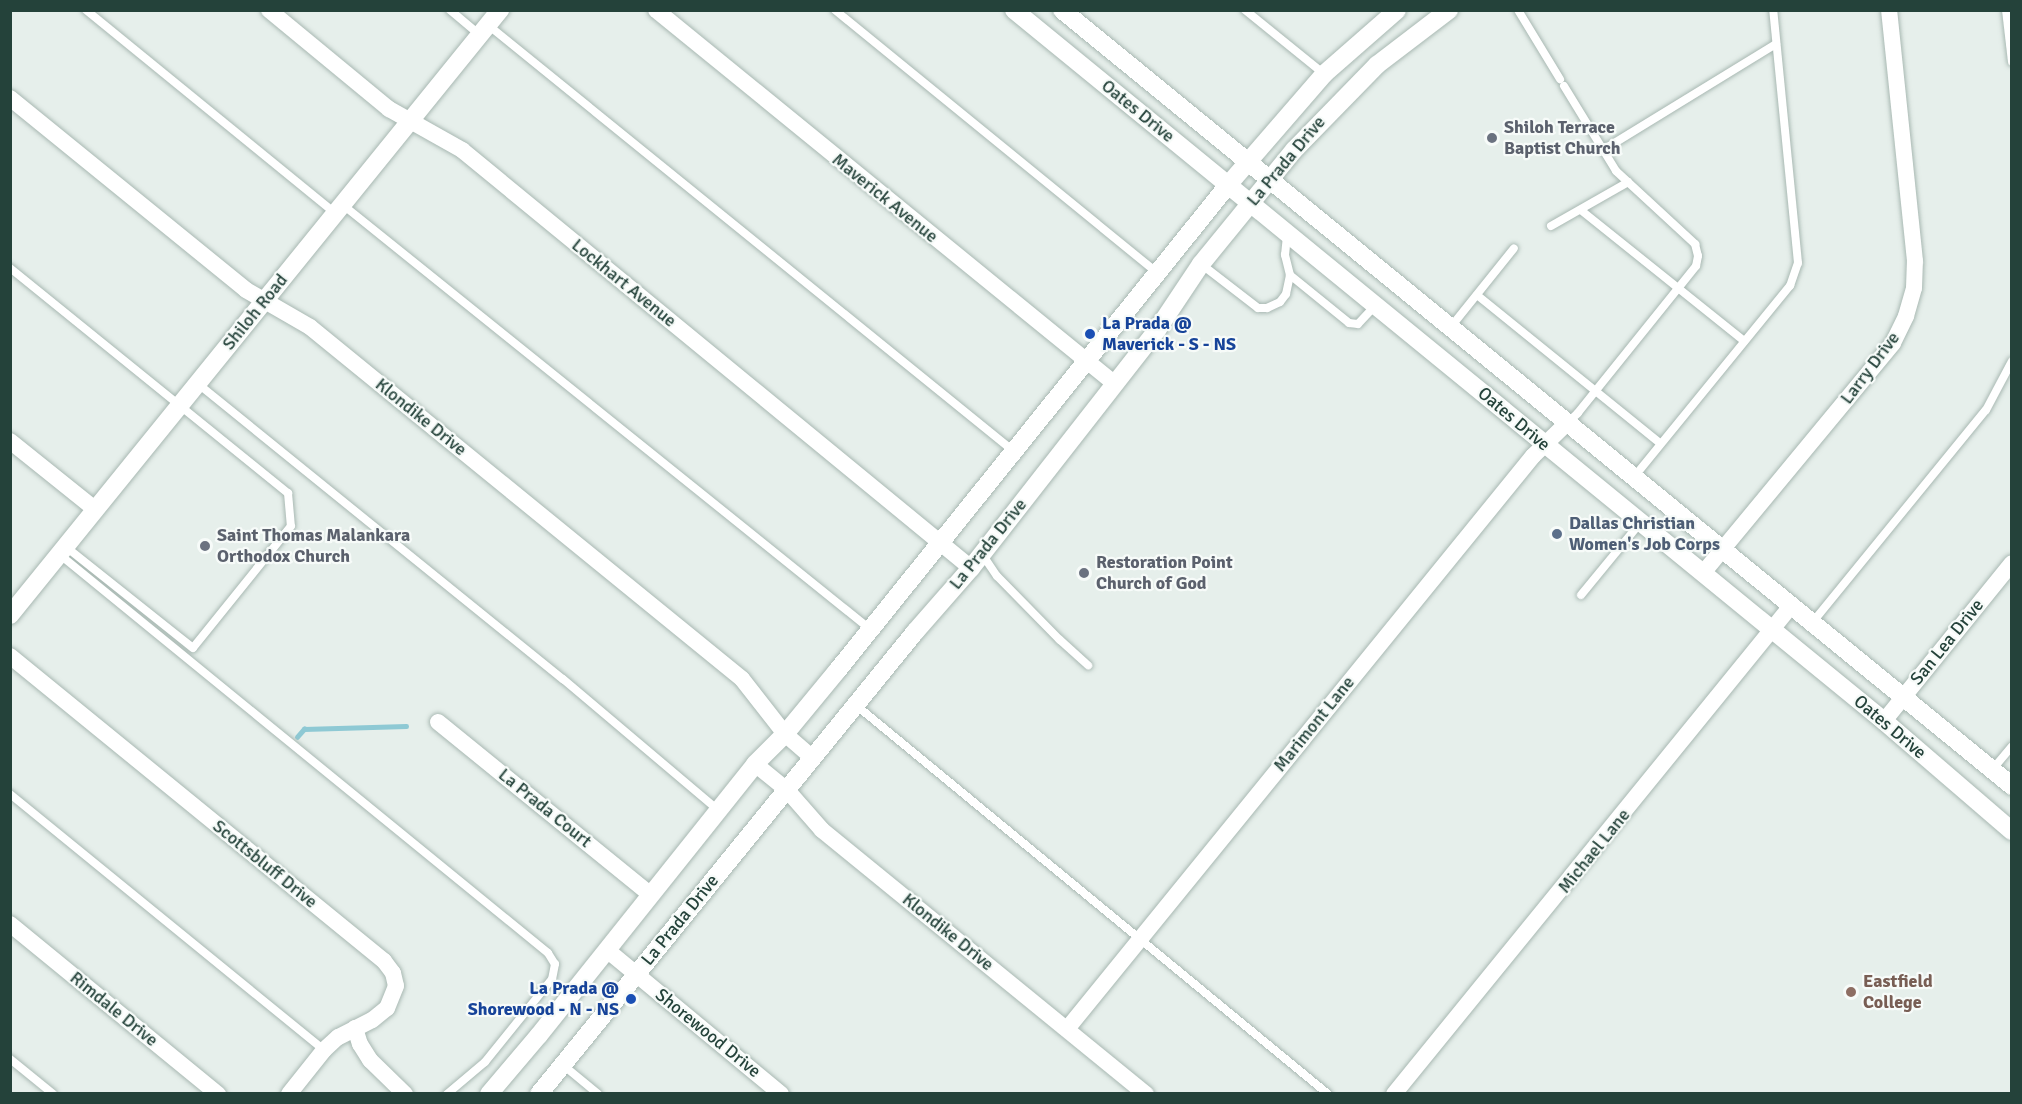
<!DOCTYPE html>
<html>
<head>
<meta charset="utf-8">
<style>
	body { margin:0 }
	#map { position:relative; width:2022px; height:1104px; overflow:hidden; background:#e6efeb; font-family:Signika,sans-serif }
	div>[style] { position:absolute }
	.stream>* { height:4.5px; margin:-2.25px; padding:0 2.25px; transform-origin:2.25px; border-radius:2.25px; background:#8ec9d4 }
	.path>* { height:3px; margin-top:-1.5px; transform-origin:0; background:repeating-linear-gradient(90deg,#86b3a5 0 3px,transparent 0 7.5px) }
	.roads { filter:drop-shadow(0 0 2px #a8b8b2) drop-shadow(0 0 2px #a8b8b2) }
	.lane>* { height:8px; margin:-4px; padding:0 4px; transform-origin:4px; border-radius:4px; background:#fff }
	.street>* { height:16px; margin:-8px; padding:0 8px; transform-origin:8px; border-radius:8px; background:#fff }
	.secondary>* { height:18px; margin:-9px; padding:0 9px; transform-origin:9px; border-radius:9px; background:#fff }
	.dots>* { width:16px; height:16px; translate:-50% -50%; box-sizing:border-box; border:3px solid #f7fbf9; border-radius:50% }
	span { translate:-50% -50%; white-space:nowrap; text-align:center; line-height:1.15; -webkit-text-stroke:4.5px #f7fbf9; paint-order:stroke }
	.street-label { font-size:18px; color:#24423a }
	.worship-label { font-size:18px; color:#5b616d; font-weight:700 }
	.left { translate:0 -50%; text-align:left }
	.transit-label { font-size:18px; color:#164399; font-weight:700 }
	.right { translate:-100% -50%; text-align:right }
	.service-label { font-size:18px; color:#4e5e75; font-weight:700 }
	.education-label { font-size:18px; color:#785e54; font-weight:700 }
	.frame { position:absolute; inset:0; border:12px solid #24423a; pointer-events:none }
</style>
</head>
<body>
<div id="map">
	<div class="stream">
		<i style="left:297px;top:737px;width:11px;rotate:-49deg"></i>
		<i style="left:304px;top:729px;width:102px;rotate:-1.7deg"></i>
	</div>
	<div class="path">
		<i style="left:1596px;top:540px;width:14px;rotate:36deg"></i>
	</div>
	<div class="roads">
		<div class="lane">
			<i style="left:86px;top:10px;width:321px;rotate:39.2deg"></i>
			<i style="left:450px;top:10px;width:39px;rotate:40deg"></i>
			<i style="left:835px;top:10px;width:414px;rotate:39.2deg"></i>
			<i style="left:1245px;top:10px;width:102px;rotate:39deg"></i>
			<i style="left:1518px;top:10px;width:81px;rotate:58.7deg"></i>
			<i style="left:2006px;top:10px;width:52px;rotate:83.4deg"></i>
			<i style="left:488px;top:25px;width:675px;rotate:39.04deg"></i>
			<i style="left:1564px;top:86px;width:100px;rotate:58.5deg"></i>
			<i style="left:1616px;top:171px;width:108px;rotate:42.7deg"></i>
			<i style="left:1695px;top:244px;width:12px;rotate:76deg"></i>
			<i style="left:1698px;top:256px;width:10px;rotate:101deg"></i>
			<i style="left:1696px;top:266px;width:189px;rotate:128.8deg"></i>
			<i style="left:1578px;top:413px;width:16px;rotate:137deg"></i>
			<i style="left:1603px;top:150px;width:203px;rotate:-31.5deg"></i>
			<i style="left:343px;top:205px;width:676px;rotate:38.82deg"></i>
			<i style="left:1582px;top:211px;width:208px;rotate:38.7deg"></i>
			<i style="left:1551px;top:226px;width:89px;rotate:-29.7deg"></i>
			<i style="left:1201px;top:264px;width:72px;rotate:37.7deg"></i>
			<i style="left:1258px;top:308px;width:9px"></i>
			<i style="left:1267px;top:308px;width:14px;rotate:-25deg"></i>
			<i style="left:1280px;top:302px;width:10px;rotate:-53deg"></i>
			<i style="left:1286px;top:294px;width:19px;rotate:-78deg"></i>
			<i style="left:1290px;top:275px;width:21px;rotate:-104deg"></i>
			<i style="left:1285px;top:255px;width:19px;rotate:-84deg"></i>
			<i style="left:10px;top:268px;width:358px;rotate:39deg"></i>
			<i style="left:288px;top:493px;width:33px;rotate:85deg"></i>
			<i style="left:291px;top:526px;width:156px;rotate:128.8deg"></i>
			<i style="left:193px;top:648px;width:162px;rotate:-141.5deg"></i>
			<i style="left:1290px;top:275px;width:76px;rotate:39.1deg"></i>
			<i style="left:1349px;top:323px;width:9px;rotate:6deg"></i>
			<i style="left:1358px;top:324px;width:26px;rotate:-47deg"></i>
			<i style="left:1477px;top:295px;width:235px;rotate:39deg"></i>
			<i style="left:1450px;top:328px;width:102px;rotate:-51.3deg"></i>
			<i style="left:197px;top:383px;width:471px;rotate:39deg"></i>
			<i style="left:563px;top:679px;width:203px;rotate:40.2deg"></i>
			<i style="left:1634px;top:477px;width:247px;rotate:-50.8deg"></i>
			<i style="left:1790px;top:286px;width:24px;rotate:-71deg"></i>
			<i style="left:1798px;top:263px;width:254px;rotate:-95.6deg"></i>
			<i style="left:59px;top:554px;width:631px;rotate:39.21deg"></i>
			<i style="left:548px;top:953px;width:13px;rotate:58deg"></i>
			<i style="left:555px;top:964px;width:15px;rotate:101deg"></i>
			<i style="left:552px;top:979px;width:107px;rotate:128.9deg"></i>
			<i style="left:485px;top:1062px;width:50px;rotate:139.9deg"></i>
			<i style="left:982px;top:554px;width:27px;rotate:56deg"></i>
			<i style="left:997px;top:576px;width:90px;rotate:45.5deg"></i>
			<i style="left:1060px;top:640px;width:38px;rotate:42deg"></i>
			<i style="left:1581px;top:595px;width:94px;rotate:-50.6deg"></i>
			<i style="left:1812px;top:623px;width:275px;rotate:-50.8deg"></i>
			<i style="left:1986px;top:410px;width:55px;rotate:-62deg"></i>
			<i style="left:857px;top:706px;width:610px;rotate:39.48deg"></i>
			<i style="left:1992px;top:770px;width:31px;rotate:-50deg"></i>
			<i style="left:10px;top:794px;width:405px;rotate:39.2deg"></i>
			<i style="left:10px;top:1059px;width:55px;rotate:39.1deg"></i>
			<i style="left:563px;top:1065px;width:45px;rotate:39.6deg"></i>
		</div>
		<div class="street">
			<i style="left:269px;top:10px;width:156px;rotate:39.5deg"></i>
			<i style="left:389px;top:109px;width:84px;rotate:29.3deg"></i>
			<i style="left:462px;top:150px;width:659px;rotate:39.39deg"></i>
			<i style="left:656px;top:10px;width:592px;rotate:39.17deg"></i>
			<i style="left:10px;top:98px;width:304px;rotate:39.1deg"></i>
			<i style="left:246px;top:290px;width:74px;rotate:30deg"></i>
			<i style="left:310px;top:327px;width:557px;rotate:39.17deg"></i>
			<i style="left:742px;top:679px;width:70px;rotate:52deg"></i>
			<i style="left:785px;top:734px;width:37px;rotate:41deg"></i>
			<i style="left:10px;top:441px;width:109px;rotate:38.7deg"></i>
			<i style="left:1703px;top:573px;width:298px;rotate:-50.4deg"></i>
			<i style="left:1893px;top:343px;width:30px;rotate:-64deg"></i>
			<i style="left:1906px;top:316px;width:29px;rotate:-74deg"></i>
			<i style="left:1914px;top:288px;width:27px;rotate:-88deg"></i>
			<i style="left:1915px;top:261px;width:252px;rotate:-95.9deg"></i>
			<i style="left:10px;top:656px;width:483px;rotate:39.2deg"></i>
			<i style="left:384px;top:961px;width:15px;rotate:53deg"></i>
			<i style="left:393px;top:973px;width:13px;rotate:77deg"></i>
			<i style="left:396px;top:986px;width:24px;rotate:112deg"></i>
			<i style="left:387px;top:1008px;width:19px;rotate:141deg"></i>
			<i style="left:372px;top:1020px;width:38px;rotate:153deg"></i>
			<i style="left:338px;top:1037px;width:19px;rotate:137deg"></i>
			<i style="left:324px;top:1050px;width:56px;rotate:128.5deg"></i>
			<i style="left:1884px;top:721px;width:203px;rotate:-51deg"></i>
			<i style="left:438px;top:722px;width:274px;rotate:39.1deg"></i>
			<i style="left:755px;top:764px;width:41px;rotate:39.1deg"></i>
			<i style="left:787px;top:790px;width:53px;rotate:48.8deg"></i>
			<i style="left:822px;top:830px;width:418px;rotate:39.2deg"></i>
			<i style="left:10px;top:924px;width:269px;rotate:39.3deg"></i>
			<i style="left:607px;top:950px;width:226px;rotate:39.6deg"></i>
			<i style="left:355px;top:1028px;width:17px;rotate:73deg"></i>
			<i style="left:360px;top:1044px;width:19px;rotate:58deg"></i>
			<i style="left:370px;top:1060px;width:49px;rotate:44.2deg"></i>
			<i style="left:1067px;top:1029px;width:739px;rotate:-50.88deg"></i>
			<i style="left:1533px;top:456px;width:46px;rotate:-44.1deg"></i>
			<i style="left:1394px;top:1094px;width:629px;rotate:-50.87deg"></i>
		</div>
		<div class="secondary">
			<i style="left:1014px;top:10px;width:1124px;rotate:39.26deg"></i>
			<i style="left:1884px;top:721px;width:169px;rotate:40.7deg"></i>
			<i style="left:1062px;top:10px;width:1227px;rotate:39.24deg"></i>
			<i style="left:10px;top:615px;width:779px;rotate:-51deg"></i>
			<i style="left:489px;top:1094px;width:77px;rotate:-49.7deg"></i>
			<i style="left:539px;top:1035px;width:347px;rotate:-51.4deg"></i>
			<i style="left:755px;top:764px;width:42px;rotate:-45deg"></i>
			<i style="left:785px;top:734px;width:82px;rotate:-50.5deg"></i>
			<i style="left:837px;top:671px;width:624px;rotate:-51.18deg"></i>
			<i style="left:1228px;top:185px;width:147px;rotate:-49.1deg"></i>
			<i style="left:1324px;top:74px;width:97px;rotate:-41.2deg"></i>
			<i style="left:539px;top:1094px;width:596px;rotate:-50.86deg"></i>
			<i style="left:915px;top:632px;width:85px;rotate:-48.8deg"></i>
			<i style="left:971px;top:568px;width:302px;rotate:-52deg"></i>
			<i style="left:1157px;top:330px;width:79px;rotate:-56.3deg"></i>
			<i style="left:1201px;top:264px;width:147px;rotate:-50.8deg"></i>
			<i style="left:1294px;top:150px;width:119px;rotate:-45.7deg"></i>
			<i style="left:1377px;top:65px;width:91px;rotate:-37.4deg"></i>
		</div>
	</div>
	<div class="dots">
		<i style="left:1492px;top:138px;background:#6b7280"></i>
		<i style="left:1090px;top:334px;background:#1a4fb4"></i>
		<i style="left:1557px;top:534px;background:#5c6f8a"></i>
		<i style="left:205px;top:546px;background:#6b7280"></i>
		<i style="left:1084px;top:573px;background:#6b7280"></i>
		<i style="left:1851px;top:992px;background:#8d6e63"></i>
		<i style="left:631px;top:999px;background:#1a4fb4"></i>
	</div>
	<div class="street-label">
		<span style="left:1138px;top:111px;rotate:39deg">Oates Drive</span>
		<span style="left:1286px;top:161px;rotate:-50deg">La Prada Drive</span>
		<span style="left:885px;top:198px;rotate:39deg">Maverick Avenue</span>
		<span style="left:624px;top:283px;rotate:39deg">Lockhart Avenue</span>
		<span style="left:255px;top:312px;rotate:-51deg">Shiloh Road</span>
		<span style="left:1870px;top:368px;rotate:-53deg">Larry Drive</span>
		<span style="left:421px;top:417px;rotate:39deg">Klondike Drive</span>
		<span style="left:1514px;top:419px;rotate:40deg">Oates Drive</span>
		<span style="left:988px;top:544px;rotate:-51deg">La Prada Drive</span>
		<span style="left:1947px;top:642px;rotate:-51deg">San Lea Drive</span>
		<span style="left:1314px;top:724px;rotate:-51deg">Marimont Lane</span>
		<span style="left:1890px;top:727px;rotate:40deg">Oates Drive</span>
		<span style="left:545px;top:808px;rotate:39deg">La Prada Court</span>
		<span style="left:1594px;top:851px;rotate:-51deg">Michael Lane</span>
		<span style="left:265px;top:864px;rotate:39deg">Scottsbluff Drive</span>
		<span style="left:680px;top:920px;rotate:-51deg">La Prada Drive</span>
		<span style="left:948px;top:932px;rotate:39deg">Klondike Drive</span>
		<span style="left:114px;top:1009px;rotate:39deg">Rimdale Drive</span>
		<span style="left:708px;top:1033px;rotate:39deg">Shorewood Drive</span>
	</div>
	<div class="worship-label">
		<span class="left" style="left:1504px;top:138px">Shiloh Terrace<br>Baptist Church</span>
		<span class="left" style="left:217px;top:546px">Saint Thomas Malankara<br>Orthodox Church</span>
		<span class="left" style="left:1096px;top:573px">Restoration Point<br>Church of God</span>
	</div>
	<div class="transit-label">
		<span class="left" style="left:1102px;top:334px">La Prada @<br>Maverick - S - NS</span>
		<span class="right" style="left:619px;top:999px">La Prada @<br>Shorewood - N - NS</span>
	</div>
	<div class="service-label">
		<span class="left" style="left:1569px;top:534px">Dallas Christian<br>Women's Job Corps</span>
	</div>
	<div class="education-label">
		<span class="left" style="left:1863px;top:992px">Eastfield<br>College</span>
	</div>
	<div class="frame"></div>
</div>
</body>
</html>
